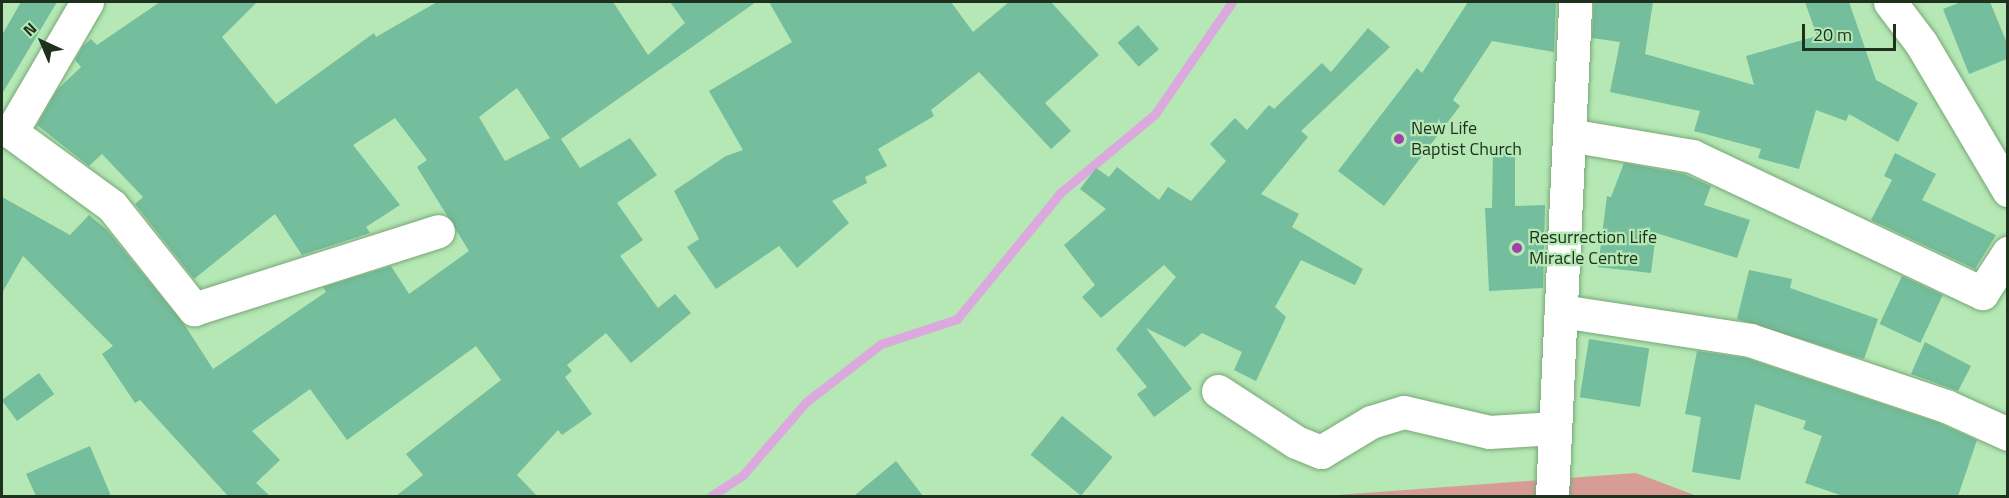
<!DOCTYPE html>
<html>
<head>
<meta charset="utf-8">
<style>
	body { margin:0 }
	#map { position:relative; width:2009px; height:498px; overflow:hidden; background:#b5e8b4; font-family:"Titillium Web",sans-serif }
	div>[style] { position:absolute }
	.green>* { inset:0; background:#d89c97 }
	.stream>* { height:9px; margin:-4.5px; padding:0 4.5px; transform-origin:4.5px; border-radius:4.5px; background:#dca9de }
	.building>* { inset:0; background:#74bd9d; transform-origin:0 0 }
	.roads { filter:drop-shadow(0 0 2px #77a777) drop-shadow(0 0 2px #77a777) }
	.minor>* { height:33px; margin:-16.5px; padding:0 16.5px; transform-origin:16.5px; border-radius:16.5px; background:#fff }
	.dots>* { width:16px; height:16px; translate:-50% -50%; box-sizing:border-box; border:3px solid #b5e8b4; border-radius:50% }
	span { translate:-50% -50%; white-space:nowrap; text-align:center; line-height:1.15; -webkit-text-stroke:4.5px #b5e8b4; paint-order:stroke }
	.poi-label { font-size:18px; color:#1d311d }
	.left { translate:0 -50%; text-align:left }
	.frame { position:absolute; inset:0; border:3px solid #1d311d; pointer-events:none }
	.north { position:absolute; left:12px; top:12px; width:60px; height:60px; -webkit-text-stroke:4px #b5e8b4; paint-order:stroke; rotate:316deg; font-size:16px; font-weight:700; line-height:24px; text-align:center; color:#1d311d }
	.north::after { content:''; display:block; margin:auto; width:21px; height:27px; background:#1d311d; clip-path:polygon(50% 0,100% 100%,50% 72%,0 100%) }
	.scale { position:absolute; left:1802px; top:24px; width:94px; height:27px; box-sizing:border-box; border:3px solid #1d311d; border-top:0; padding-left:8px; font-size:18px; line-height:21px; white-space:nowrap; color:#1d311d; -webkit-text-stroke:4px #b5e8b4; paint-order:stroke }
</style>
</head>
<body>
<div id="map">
	<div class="green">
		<i style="clip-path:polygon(1636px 473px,1697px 496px,1324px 496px)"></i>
	</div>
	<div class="stream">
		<i style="left:711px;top:496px;width:37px;rotate:-33deg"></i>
		<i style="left:742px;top:476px;width:98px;rotate:-49.1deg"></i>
		<i style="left:806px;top:402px;width:95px;rotate:-37.7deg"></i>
		<i style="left:881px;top:344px;width:80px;rotate:-18.2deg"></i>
		<i style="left:957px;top:319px;width:163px;rotate:-50.7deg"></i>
		<i style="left:1060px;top:193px;width:124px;rotate:-39.7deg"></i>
		<i style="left:1155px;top:114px;width:136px;rotate:-55.5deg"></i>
	</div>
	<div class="building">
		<i style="clip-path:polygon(21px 2px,57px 2px,2px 94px,2px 35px)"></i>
		<i style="clip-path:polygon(evenodd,160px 2px,257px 2px,222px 37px,276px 104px,374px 33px,376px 37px,437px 2px,613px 2px,648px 55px,685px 23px,670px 2px,756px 2px,561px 139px,580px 168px,630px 138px,657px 175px,617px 203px,643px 240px,620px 256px,658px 308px,675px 294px,691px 313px,631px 363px,606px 333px,567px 365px,572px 371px,565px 377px,592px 414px,562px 435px,558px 430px,517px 475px,537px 496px,396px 496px,423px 475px,406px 454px,501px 380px,476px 346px,347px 440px,310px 389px,252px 431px,280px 460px,256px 483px,270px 496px,228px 496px,140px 400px,135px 403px,102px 354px,113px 346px,23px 256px,2px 293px,2px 197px,70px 235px,89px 215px,107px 230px,184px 324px,213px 369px,326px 292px,323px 287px,391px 266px,409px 294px,469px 251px,417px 167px,427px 160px,395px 118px,353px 145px,400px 205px,366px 227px,370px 233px,302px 255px,275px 214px,194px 279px,135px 204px,143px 197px,102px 154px,89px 166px,37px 125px,57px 90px,81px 67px,75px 60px,83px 46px,91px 39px,97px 45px,160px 2px,517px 88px,550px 138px,505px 161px,479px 117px,517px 88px)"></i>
		<i style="clip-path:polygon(769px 2px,951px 2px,973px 32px,1009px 2px,1051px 2px,1099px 55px,1045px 103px,1071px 131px,1051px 149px,979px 72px,931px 110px,934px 116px,878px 149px,887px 166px,865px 177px,867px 183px,832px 201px,849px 223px,797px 268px,779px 246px,716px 289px,687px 247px,699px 239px,674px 191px,726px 156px,743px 150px,709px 91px,792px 42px)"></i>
		<i style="clip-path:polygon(1468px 2px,1556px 2px,1554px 52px,1492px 41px,1453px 100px,1460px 106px,1384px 206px,1338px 171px,1417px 68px,1422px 73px)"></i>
		<i style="clip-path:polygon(1594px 2px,1653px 2px,1645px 54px,1754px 85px,1746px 56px,1817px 36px,1805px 2px,1849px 2px,1876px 80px,1918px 103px,1898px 142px,1849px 114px,1846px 121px,1816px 110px,1799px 169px,1758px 158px,1761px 149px,1694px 131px,1700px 111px,1610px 92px,1620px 42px,1592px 38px)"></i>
		<i style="clip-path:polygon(1961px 2px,1990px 2px,2007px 43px,2007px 59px,1969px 74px,1943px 9px)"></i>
		<i style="left:1138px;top:25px;width:32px;height:27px;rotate:49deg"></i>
		<i style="clip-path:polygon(1368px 28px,1390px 47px,1301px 131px,1308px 137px,1261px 194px,1299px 214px,1292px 227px,1363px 269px,1355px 285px,1301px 260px,1275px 307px,1286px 317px,1256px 381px,1234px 370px,1242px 352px,1202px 333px,1185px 347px,1146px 328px,1192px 389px,1154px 417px,1137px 394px,1147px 387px,1116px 349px,1176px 277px,1164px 265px,1101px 318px,1082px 297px,1095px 285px,1064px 245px,1106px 209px,1080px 189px,1096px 168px,1109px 177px,1117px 167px,1159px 200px,1168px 187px,1191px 201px,1226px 161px,1210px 144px,1235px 118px,1247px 130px,1269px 105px,1274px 109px,1322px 63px,1331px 72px)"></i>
		<i style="clip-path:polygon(1493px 151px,1515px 151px,1515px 206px,1545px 205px,1543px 288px,1489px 291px,1485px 208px,1492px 208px)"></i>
		<i style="clip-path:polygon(1895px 153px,1936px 174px,1922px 200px,1996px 235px,1975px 269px,1871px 220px,1892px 180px,1884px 176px)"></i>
		<i style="clip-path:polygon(1624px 163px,1684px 174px,1711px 186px,1704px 205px,1750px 220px,1737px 258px,1656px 233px,1651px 273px,1598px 267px,1607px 196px,1611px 197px)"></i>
		<i style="clip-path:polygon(1749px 270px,1792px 279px,1790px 288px,1878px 319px,1864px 359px,1737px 319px)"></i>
		<i style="left:1902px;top:276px;width:45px;height:53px;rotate:25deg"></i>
		<i style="left:1589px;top:339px;width:61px;height:59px;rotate:9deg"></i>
		<i style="clip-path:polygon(1925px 342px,1971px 366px,1958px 391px,1911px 374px)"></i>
		<i style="clip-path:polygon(1697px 351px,1746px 358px,1939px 423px,1977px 440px,1958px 496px,1843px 496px,1805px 483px,1822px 436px,1803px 429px,1806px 421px,1755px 404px,1740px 480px,1692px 472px,1701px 417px,1685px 414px)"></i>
		<i style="left:39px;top:373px;width:26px;height:46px;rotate:54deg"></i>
		<i style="left:1062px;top:416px;width:65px;height:50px;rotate:39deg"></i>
		<i style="clip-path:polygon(90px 446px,111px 496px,36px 496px,26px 474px)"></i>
		<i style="clip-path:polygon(896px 461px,923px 496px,854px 496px)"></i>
	</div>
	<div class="roads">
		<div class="minor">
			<i style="left:87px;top:2px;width:151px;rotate:120.3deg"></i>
			<i style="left:11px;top:132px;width:125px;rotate:36.2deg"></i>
			<i style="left:112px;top:206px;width:132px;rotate:51.5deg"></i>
			<i style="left:194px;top:309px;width:256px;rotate:-17.7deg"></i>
			<i style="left:1890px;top:2px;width:51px;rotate:52.9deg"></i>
			<i style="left:1921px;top:43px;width:171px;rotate:59.4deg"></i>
			<i style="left:1569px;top:135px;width:125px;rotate:9.7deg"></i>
			<i style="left:1692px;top:156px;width:321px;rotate:25.3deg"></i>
			<i style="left:1982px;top:293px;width:48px;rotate:-57deg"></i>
			<i style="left:1561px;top:311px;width:191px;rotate:8.7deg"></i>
			<i style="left:1750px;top:340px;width:207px;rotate:18.6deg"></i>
			<i style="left:1946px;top:406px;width:68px;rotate:24.3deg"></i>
			<i style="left:1218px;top:391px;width:93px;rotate:33.2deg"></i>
			<i style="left:1296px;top:442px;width:27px;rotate:22deg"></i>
			<i style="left:1321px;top:452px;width:58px;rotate:-31deg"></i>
			<i style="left:1371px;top:422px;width:34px;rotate:-17deg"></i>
			<i style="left:1404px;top:412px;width:87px;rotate:13.2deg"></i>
			<i style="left:1489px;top:432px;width:66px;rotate:-3.5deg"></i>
			<i style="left:1552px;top:496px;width:495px;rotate:-87.3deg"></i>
		</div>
	</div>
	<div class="dots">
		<i style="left:1399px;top:139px;background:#a141a9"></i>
		<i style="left:1517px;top:248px;background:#a141a9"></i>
	</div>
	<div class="poi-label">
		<span class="left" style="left:1411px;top:139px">New Life<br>Baptist Church</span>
		<span class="left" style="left:1529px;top:248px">Resurrection Life<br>Miracle Centre</span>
	</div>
	<div class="frame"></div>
	<div class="north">N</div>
	<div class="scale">20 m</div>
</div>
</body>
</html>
